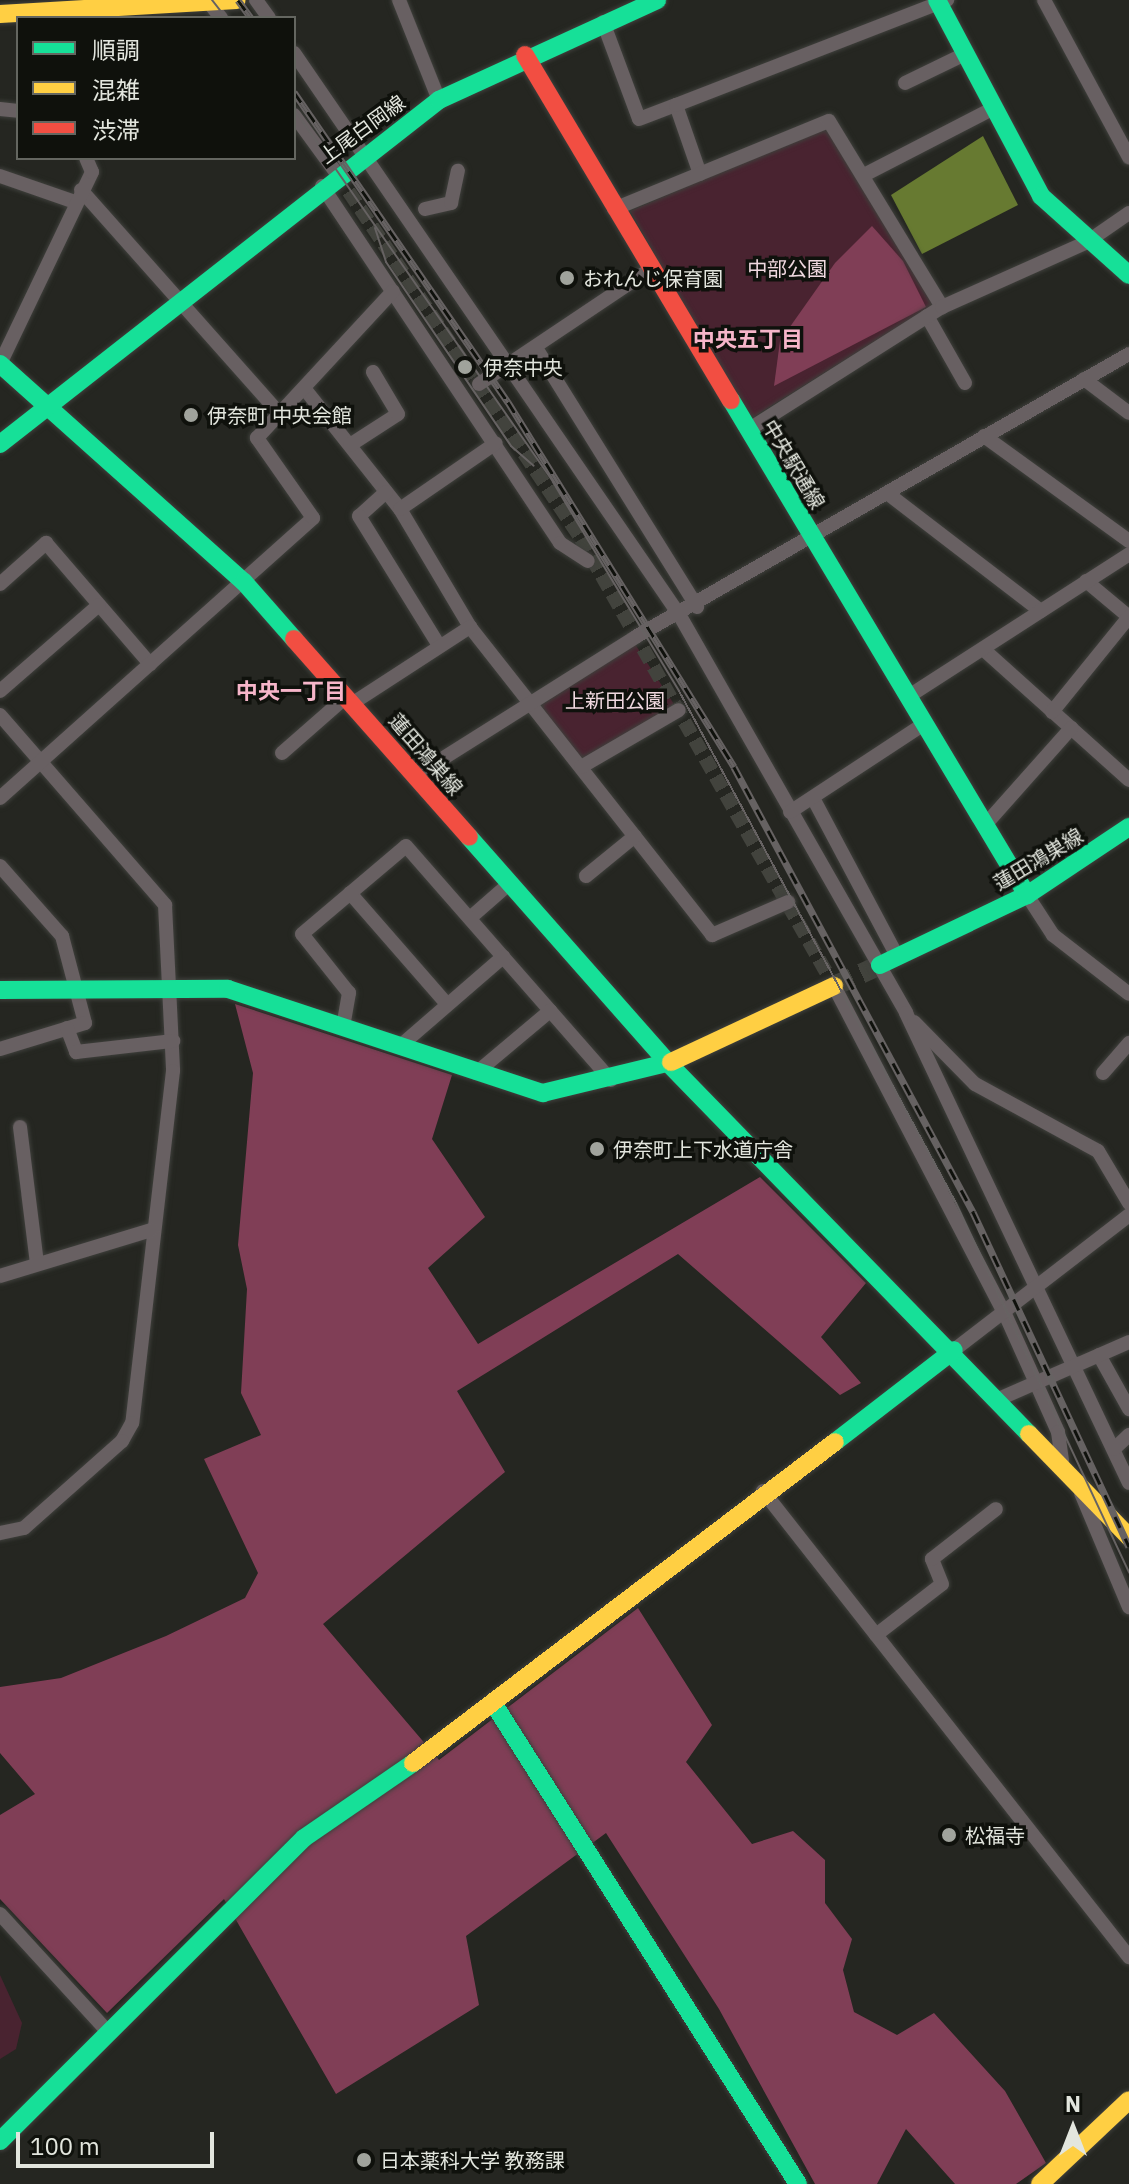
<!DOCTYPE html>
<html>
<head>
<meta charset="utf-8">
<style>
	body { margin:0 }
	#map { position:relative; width:1129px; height:2184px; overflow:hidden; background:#252621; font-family:"IBM Plex Sans","Noto Sans JP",sans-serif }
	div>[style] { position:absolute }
	.green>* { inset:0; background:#492330; transform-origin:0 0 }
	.forest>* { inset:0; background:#803e56 }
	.water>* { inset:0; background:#677a31 }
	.street-tunnel>* { height:14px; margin-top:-7px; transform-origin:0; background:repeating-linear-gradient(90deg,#42433d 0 14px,transparent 0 21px) }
	.secondary-tunnel>* { height:20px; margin-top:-10px; transform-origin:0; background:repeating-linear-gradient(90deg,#42433d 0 20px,transparent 0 30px) }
	.roads { filter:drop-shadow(0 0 2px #3f403c) drop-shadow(0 0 2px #3f403c) }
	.street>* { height:14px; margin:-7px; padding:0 7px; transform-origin:7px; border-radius:7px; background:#686062 }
	.fast>* { height:18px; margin:-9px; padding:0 9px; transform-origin:9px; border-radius:9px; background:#16e098 }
	.slow>* { height:18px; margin:-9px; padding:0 9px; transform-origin:9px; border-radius:9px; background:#ffcf43 }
	.jam>* { height:18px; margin:-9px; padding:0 9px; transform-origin:9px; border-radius:9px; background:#f24e42 }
	.tram>* { height:2px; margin:-1px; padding:0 1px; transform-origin:1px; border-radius:1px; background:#666262 }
	.rail>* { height:7px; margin-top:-3.5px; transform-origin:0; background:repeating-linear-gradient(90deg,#0f110c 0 12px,#666262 0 24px); box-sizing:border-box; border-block:2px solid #666262 }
	.dots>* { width:22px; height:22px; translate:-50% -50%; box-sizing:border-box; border:4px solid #0f110c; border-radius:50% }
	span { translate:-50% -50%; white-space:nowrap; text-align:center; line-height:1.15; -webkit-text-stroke:7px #0f110c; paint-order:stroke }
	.street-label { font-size:20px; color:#e3e6de }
	.park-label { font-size:20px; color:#f0d8df }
	.poi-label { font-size:20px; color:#e3e6de }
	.left { translate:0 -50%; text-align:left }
	.neighbourhood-label { font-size:22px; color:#f6b5c9; font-weight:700 }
	.legend { position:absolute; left:16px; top:16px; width:280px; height:144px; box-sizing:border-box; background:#0f110c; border:2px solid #646660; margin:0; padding:10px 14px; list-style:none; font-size:24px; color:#e3e6de }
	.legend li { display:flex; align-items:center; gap:16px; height:40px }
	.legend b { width:40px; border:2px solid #646660 }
	.north { position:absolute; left:1033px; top:2088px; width:80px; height:80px; -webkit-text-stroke:6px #0f110c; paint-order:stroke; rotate:0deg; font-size:22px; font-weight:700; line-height:32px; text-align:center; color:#e3e6de }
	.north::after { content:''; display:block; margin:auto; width:28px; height:36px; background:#e3e6de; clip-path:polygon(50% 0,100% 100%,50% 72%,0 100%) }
	.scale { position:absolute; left:16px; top:2132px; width:198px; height:36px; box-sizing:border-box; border:4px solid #e3e6de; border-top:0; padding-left:10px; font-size:24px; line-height:28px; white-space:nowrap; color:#e3e6de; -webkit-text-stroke:6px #0f110c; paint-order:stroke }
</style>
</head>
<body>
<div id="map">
	<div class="green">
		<i style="clip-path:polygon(828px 126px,934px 304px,749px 420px,630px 211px)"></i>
		<i style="left:635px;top:644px;width:72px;height:112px;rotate:57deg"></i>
		<i style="clip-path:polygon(0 1975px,22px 2023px,16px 2049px,0 2059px)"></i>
	</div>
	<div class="forest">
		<i style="clip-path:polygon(872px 226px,903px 261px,926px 307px,774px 386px,780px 341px,835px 263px)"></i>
		<i style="clip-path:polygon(235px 1004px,452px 1075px,432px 1139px,485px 1217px,428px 1268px,478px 1344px,760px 1177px,866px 1283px,821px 1337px,861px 1383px,840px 1395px,678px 1254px,457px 1391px,505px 1472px,323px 1624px,439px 1760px,638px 1608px,712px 1725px,686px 1762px,752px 1844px,793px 1831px,825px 1860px,825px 1903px,852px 1939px,843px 1970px,854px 2012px,897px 2035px,934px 2013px,1005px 2091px,1046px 2163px,1016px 2184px,955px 2184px,906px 2129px,877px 2184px,815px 2184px,719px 2009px,606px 1833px,466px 1936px,479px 2005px,336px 2094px,224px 1899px,107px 2013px,0 1899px,0 1815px,35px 1794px,0 1753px,0 1687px,61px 1678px,166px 1636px,245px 1598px,258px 1573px,204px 1459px,261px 1435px,241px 1393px,247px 1289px,238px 1245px,253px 1073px)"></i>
	</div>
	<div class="water">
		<i style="clip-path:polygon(983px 136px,1018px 205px,922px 254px,891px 195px)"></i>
	</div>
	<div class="street-tunnel">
		<i style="left:337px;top:174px;width:439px;rotate:56.2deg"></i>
		<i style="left:581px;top:539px;width:514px;rotate:60.49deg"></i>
	</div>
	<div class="secondary-tunnel">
		<i style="left:834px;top:986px;width:51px;rotate:-24.5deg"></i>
	</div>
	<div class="roads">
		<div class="street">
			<i style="left:207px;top:0;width:23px;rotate:52deg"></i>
			<i style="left:256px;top:0;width:22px;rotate:54deg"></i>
			<i style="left:399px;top:0;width:108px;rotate:68.2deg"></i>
			<i style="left:1044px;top:0;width:179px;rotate:61.6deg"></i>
			<i style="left:603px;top:22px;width:103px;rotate:69.6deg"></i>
			<i style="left:639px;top:119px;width:40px;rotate:-21deg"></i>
			<i style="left:294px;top:53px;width:683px;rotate:55.56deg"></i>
			<i style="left:680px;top:616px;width:457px;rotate:60.3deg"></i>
			<i style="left:906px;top:1013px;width:520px;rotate:64.62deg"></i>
			<i style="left:905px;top:83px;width:64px;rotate:-25.8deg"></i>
			<i style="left:0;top:109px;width:18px;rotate:6deg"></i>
			<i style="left:294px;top:115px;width:73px;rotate:53.9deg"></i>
			<i style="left:700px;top:174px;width:73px;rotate:-109.2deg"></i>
			<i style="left:676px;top:105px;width:291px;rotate:-21.2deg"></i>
			<i style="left:864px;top:175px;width:144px;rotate:-27.3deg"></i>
			<i style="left:0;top:176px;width:79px;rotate:19.1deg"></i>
			<i style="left:322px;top:186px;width:429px;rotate:56.3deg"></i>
			<i style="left:560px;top:543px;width:33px;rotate:33deg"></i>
			<i style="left:81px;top:190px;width:298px;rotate:48.4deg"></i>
			<i style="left:425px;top:209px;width:27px;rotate:-13deg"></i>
			<i style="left:451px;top:203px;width:33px;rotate:-78deg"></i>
			<i style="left:614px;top:209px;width:232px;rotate:-22.3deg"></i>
			<i style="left:829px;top:121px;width:218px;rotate:58.7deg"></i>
			<i style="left:927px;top:316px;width:77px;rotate:60.4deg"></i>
			<i style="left:536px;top:348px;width:305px;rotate:58.1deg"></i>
			<i style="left:0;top:364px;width:213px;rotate:-64.4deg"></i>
			<i style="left:92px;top:172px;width:15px;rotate:-113deg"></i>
			<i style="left:1084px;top:379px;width:56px;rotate:37.1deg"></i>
			<i style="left:479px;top:384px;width:208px;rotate:-33.8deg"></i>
			<i style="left:304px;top:388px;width:154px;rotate:51.6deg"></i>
			<i style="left:400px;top:509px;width:137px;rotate:59.3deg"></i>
			<i style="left:470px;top:627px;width:392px;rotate:51.8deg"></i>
			<i style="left:712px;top:935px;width:83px;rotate:-23.5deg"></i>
			<i style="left:748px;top:430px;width:230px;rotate:-32.4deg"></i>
			<i style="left:942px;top:307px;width:159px;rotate:-24.1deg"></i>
			<i style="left:1087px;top:242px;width:51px;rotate:-34.6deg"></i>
			<i style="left:984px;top:436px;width:179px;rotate:35.9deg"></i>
			<i style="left:350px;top:445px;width:57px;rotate:-32.9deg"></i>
			<i style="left:398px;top:414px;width:49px;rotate:-120.8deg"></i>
			<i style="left:386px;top:492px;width:36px;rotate:138deg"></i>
			<i style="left:359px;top:516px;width:150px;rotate:58.3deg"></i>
			<i style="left:887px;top:493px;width:194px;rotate:37.5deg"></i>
			<i style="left:400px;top:509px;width:116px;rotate:-34.5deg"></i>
			<i style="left:1086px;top:581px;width:56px;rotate:39.9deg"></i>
			<i style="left:0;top:584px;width:62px;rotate:-41.7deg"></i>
			<i style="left:46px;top:543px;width:160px;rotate:49.3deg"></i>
			<i style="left:983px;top:649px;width:196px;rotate:41.9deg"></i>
			<i style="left:0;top:691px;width:131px;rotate:-41deg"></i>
			<i style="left:909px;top:696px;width:262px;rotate:-32.8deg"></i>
			<i style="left:353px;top:703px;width:140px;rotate:-33deg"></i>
			<i style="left:1052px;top:712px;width:122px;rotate:-51deg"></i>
			<i style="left:0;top:715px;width:252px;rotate:49deg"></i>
			<i style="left:165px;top:905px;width:166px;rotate:87.2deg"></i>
			<i style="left:173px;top:1071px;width:354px;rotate:96.6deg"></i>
			<i style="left:132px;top:1423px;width:21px;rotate:119deg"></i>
			<i style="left:122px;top:1441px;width:131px;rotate:138.4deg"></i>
			<i style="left:24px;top:1528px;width:25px;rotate:168deg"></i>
			<i style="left:282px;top:753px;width:86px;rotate:-41.2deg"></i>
			<i style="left:581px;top:767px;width:113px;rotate:-30.2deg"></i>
			<i style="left:415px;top:776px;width:262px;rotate:-32.2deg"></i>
			<i style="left:637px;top:636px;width:567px;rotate:-29.82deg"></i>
			<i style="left:0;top:798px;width:420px;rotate:-41.8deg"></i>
			<i style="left:313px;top:518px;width:98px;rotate:-125deg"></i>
			<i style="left:257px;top:438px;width:200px;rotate:-47.2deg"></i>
			<i style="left:813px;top:798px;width:179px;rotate:62deg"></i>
			<i style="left:790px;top:812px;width:160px;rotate:-33.3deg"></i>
			<i style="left:985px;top:825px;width:130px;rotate:-48.4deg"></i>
			<i style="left:0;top:866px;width:94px;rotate:48.5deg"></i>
			<i style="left:62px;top:936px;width:90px;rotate:75.2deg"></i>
			<i style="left:85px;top:1023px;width:89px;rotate:163deg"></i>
			<i style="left:586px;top:876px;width:63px;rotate:-39.2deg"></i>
			<i style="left:350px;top:893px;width:146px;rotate:48.9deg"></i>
			<i style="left:1027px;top:895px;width:48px;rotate:57deg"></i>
			<i style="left:1053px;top:935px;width:96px;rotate:37.8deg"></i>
			<i style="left:470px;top:918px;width:52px;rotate:-41.1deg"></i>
			<i style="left:834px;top:986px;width:370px;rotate:62.5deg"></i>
			<i style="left:1005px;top:1314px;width:129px;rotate:65.8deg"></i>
			<i style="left:1058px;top:1432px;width:29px;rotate:82deg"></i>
			<i style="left:914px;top:1022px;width:87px;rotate:45.5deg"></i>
			<i style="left:975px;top:1084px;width:140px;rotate:28.6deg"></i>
			<i style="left:1098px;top:1151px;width:61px;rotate:59.2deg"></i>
			<i style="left:343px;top:1027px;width:35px;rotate:-80deg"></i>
			<i style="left:349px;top:993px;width:75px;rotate:-128.5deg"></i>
			<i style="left:302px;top:934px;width:136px;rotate:-40.2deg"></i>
			<i style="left:406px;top:846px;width:311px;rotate:48.8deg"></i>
			<i style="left:67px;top:1028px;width:26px;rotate:69deg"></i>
			<i style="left:76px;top:1052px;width:98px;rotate:-6.5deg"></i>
			<i style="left:399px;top:1047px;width:138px;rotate:-40.9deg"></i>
			<i style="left:476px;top:1073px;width:97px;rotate:-40deg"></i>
			<i style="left:1103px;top:1073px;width:40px;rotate:-49deg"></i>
			<i style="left:20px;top:1127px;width:137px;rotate:82.9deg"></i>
			<i style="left:0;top:1276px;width:158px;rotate:-16.9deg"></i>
			<i style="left:954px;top:1350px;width:221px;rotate:-37.6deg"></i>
			<i style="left:1099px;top:1355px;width:62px;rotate:60.9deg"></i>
			<i style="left:1001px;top:1398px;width:140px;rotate:-23.6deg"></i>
			<i style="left:1114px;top:1449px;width:21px;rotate:-43deg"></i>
			<i style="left:763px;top:1491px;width:593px;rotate:51.85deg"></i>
			<i style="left:1081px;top:1493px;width:124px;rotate:67.2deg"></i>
			<i style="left:876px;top:1635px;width:83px;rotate:-37.7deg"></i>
			<i style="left:942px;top:1584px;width:27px;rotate:-112deg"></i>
			<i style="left:932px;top:1559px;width:81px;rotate:-38deg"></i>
			<i style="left:0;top:1914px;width:160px;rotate:47.5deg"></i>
		</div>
		<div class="fast">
			<i style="left:937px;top:0;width:222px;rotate:62deg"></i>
			<i style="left:1041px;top:196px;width:118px;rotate:41.9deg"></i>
			<i style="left:0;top:364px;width:327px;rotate:41.8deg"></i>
			<i style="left:244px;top:582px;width:76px;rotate:48.7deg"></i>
			<i style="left:731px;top:400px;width:577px;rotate:59.12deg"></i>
			<i style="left:0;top:444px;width:558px;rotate:-38.08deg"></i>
			<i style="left:439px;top:100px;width:240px;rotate:-24.6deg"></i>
			<i style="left:469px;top:837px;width:301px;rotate:48.6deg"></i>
			<i style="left:668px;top:1063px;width:518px;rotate:45.78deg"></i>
			<i style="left:880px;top:965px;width:163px;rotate:-25.5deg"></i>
			<i style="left:1027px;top:895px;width:123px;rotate:-33.7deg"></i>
			<i style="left:0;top:990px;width:228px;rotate:-0.3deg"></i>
			<i style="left:228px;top:989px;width:332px;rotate:18.3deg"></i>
			<i style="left:543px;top:1093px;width:132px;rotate:-13.6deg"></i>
			<i style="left:835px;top:1442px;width:150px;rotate:-37.7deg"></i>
			<i style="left:495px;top:1706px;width:566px;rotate:57.63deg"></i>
			<i style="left:0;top:2141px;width:429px;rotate:-44.9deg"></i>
			<i style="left:304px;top:1838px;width:132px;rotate:-34.5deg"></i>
		</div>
		<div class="slow">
			<i style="left:0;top:14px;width:237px;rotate:-3.4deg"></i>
			<i style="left:671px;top:1062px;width:180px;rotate:-25deg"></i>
			<i style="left:1029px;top:1434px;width:144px;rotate:45.8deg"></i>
			<i style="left:413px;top:1763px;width:530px;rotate:-37.26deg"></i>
			<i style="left:1040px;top:2184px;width:122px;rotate:-43.3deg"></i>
		</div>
		<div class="jam">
			<i style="left:525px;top:55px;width:402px;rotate:59.2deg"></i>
			<i style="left:294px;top:639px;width:264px;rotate:48.5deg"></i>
		</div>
	</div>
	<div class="tram">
		<i style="left:212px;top:0;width:23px;rotate:52deg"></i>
		<i style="left:294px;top:109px;width:454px;rotate:55.2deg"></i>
		<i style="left:553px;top:482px;width:244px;rotate:58.9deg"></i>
		<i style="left:679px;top:691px;width:582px;rotate:61.59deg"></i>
		<i style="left:956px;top:1203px;width:408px;rotate:64.9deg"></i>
		<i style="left:375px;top:228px;width:36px;rotate:72deg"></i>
		<i style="left:386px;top:262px;width:222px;rotate:55.8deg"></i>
		<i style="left:511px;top:446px;width:30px;rotate:41deg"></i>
	</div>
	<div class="rail">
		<i style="left:238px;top:0;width:22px;rotate:54deg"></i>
		<i style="left:294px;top:92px;width:377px;rotate:55.4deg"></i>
		<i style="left:508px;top:402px;width:429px;rotate:58.2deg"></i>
		<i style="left:734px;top:767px;width:505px;rotate:61.76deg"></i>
		<i style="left:973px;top:1212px;width:369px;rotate:65deg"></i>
	</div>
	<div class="dots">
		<i style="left:567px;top:278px;background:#a0a39c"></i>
		<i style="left:465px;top:367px;background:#a0a39c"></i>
		<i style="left:191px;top:415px;background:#a0a39c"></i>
		<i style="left:597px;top:1149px;background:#a0a39c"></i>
		<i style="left:949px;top:1835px;background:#a0a39c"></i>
		<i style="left:364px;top:2160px;background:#a0a39c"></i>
	</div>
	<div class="street-label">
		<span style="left:362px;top:129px;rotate:-36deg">上尾白岡線</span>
		<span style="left:794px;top:464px;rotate:59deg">中央駅通線</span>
		<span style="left:426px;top:754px;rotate:49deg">蓮田鴻巣線</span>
		<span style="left:1038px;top:859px;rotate:-31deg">蓮田鴻巣線</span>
	</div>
	<div class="park-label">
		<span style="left:787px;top:268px">中部公園</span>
		<span style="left:615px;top:700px">上新田公園</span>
	</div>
	<div class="poi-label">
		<span class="left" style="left:583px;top:278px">おれんじ保育園</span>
		<span class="left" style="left:483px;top:367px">伊奈中央</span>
		<span class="left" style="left:207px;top:415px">伊奈町 中央会館</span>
		<span class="left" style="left:613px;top:1149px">伊奈町上下水道庁舎</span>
		<span class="left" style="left:965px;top:1835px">松福寺</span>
		<span class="left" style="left:380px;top:2160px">日本薬科大学 教務課</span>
	</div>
	<div class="neighbourhood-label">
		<span style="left:748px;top:339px">中央五丁目</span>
		<span style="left:291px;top:691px">中央一丁目</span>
	</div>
	<ul class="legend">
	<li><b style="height:10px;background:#16e098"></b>順調</li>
	<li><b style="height:10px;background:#ffcf43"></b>混雑</li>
	<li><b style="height:10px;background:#f24e42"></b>渋滞</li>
	</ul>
	<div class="north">N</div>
	<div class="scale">100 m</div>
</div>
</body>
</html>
